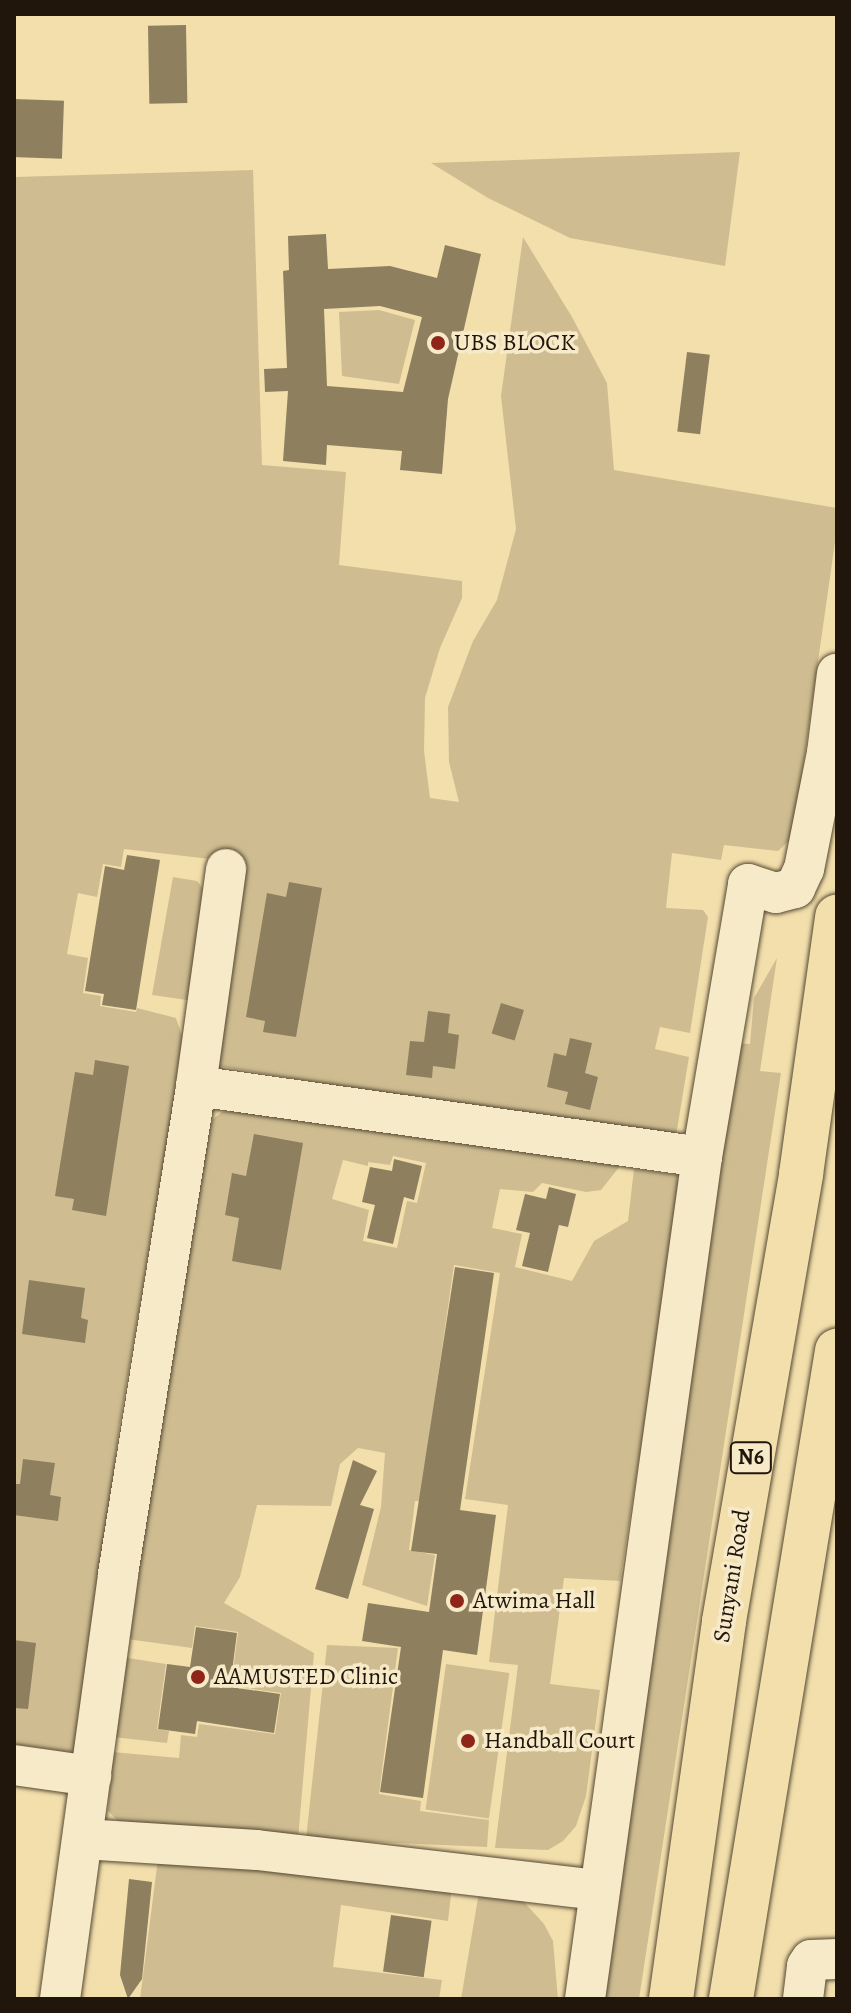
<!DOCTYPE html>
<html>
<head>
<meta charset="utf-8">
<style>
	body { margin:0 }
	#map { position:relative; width:851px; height:2013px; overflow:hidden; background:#f3dfac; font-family:Alegreya,serif }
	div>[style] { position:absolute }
	.green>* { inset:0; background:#cfbd91; transform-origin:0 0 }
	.building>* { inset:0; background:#8e7f5f; transform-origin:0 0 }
	.roads { filter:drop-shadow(0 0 2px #554834) drop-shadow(0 0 2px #554834) }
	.minor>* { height:40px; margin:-20px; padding:0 20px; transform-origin:20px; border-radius:20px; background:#f7eac9 }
	.major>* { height:44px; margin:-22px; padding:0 22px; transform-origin:22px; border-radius:22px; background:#f3dfac }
	.dots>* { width:22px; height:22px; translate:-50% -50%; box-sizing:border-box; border:4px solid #f7eac9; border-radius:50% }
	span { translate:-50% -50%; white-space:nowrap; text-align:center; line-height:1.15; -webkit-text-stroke:7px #f7eac9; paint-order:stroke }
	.shield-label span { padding:2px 6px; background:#f7eac9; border:2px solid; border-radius:6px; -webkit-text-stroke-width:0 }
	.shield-label { font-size:22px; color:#20160c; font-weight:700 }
	.poi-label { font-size:24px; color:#20160c }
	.left { translate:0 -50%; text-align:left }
	.street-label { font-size:24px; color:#20160c }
	.frame { position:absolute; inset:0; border:16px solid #20160c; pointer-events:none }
</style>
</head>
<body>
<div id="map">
	<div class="green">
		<i style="clip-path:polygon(740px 152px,725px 266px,570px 238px,488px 198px,431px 163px)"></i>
		<i style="clip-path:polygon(253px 170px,262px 465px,346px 472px,339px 565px,462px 581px,462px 598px,440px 648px,425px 698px,424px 751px,430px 798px,459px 802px,449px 762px,448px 707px,473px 641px,497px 600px,516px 529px,501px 396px,523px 237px,572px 317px,607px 383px,614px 470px,837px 508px,837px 528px,793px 837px,778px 851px,724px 845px,721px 860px,672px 853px,666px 908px,703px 910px,708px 917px,690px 1033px,660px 1027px,655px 1049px,689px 1057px,675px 1142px,212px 1065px,236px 862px,124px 849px,121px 867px,103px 864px,97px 897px,78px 893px,67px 954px,88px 958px,83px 993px,101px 996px,100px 1006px,136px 1012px,137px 1008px,176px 1018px,184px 1042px,119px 1428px,81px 1743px,70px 1752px,14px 1744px,14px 177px)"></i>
		<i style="clip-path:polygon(379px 310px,415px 320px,399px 384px,342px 376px,339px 312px)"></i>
		<i style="clip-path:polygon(173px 877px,197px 881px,205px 891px,191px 996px,187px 1000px,152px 995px)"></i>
		<i style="clip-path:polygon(777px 958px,760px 1071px,781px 1073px,639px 1999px,597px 1999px,730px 1043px,750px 1044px,754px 998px)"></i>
		<i style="clip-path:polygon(evenodd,234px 1111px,620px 1166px,601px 1190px,586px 1192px,542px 1183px,533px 1192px,500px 1189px,492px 1228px,522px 1234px,515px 1267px,572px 1281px,594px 1241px,628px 1221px,634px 1169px,677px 1175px,680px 1199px,620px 1581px,564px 1578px,550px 1684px,600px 1690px,586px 1796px,576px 1826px,563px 1841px,548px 1850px,495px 1848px,518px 1665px,489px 1662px,508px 1505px,465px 1499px,500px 1273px,454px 1265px,420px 1501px,415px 1501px,409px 1550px,435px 1555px,427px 1606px,362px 1585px,381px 1507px,385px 1453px,358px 1448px,340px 1464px,331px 1506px,257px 1505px,240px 1577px,224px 1603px,314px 1653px,298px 1839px,121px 1824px,108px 1811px,112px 1752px,179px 1758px,181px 1735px,197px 1737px,199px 1724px,275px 1734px,281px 1693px,231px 1686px,238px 1632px,195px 1626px,192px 1648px,127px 1639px,202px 1137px,213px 1119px,222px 1112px,234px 1111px,393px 1156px,426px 1163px,417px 1203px,407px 1201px,397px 1248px,363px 1241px,369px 1210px,332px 1199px,343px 1160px,368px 1166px,368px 1162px,390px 1165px,393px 1156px)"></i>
		<i style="clip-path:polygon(327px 1645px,398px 1648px,379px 1794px,421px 1801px,420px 1811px,489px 1820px,487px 1847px,306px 1839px)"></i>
		<i style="clip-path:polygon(122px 1657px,166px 1664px,157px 1729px,169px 1731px,167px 1743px,113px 1737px)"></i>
		<i style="left:446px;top:1664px;width:64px;height:147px;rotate:8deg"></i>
		<i style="clip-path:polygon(158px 1859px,448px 1884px,451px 1895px,448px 1921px,341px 1905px,333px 1967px,442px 1980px,439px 1999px,140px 1999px)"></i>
		<i style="clip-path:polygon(479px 1892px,508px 1892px,524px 1902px,544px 1924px,553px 1941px,558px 1999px,461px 1999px)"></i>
	</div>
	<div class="building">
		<i style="left:186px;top:25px;width:78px;height:38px;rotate:89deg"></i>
		<i style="left:14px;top:99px;width:50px;height:58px;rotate:2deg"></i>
		<i style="clip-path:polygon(evenodd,326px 234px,328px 269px,390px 266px,437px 278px,445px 245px,481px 254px,448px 399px,442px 474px,400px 470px,402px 451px,327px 445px,326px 465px,283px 461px,288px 391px,265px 392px,264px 369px,287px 368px,283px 271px,289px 270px,288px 236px,326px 234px,380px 306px,422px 317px,403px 392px,327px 386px,324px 309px,380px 306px)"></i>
		<i style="left:687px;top:352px;width:23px;height:80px;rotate:7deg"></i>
		<i style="clip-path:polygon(127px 855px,160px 860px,136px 1010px,102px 1005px,104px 994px,85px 991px,105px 866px,124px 870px)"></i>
		<i style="clip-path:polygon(289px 882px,322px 888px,296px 1037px,263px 1032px,265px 1021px,246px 1017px,267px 893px,286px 897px)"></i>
		<i style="left:501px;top:1003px;width:24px;height:32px;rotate:17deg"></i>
		<i style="clip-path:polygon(428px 1011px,450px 1014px,448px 1033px,459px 1035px,455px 1069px,433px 1066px,432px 1078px,406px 1075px,410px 1041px,424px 1042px)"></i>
		<i style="clip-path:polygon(570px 1038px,592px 1043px,585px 1073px,598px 1077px,590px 1110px,565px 1104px,568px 1092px,547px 1087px,554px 1053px,566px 1056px)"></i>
		<i style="clip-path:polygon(95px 1060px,129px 1066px,106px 1216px,72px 1210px,74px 1199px,55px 1196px,75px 1072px,93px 1075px)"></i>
		<i style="clip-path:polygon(254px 1134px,303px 1143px,281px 1270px,232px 1261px,239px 1218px,225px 1215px,232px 1173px,246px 1176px)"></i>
		<i style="clip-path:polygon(394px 1159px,422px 1166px,414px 1200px,404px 1197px,393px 1244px,367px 1238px,375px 1205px,362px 1202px,370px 1167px,392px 1171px)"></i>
		<i style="clip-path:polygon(549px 1187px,576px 1194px,568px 1227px,559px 1225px,548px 1272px,522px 1266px,530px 1233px,516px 1230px,525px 1194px,546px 1199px)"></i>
		<i style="clip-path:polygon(455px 1267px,494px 1273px,460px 1510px,496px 1515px,477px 1655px,443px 1650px,423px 1798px,380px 1792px,401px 1647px,362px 1641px,368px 1603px,429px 1612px,437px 1554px,411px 1551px)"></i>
		<i style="clip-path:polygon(29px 1280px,85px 1288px,81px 1318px,88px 1320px,85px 1343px,22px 1334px)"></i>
		<i style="clip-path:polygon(23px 1459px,55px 1463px,50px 1495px,61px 1497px,58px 1521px,14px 1515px,14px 1484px,20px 1484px)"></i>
		<i style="clip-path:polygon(353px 1460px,377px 1471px,360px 1505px,374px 1509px,348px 1599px,315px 1589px)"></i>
		<i style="clip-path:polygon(196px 1627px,237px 1633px,230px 1687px,280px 1694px,274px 1733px,197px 1721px,195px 1734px,158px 1729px,167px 1664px,190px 1667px)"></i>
		<i style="clip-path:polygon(14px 1640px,36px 1643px,28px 1709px,14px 1708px)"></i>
		<i style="clip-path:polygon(129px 1879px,152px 1882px,142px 1979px,128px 1999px,120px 1975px)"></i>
		<i style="left:391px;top:1915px;width:41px;height:57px;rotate:8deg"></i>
	</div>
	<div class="roads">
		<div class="minor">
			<i style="left:196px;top:1086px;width:511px;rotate:7.99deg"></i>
			<i style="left:14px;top:1765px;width:78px;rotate:8.1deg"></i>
			<i style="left:83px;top:1839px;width:174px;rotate:3.6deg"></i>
			<i style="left:257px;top:1850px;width:345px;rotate:6.7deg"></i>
			<i style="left:60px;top:1999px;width:429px;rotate:-82.2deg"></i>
			<i style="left:118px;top:1574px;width:494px;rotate:-80.9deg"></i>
			<i style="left:196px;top:1086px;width:219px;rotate:-82.1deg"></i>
			<i style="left:585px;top:1999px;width:850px;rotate:-82.09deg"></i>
			<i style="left:702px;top:1157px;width:277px;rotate:-80.4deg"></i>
			<i style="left:748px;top:884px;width:29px;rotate:18deg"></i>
			<i style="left:776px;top:893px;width:20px;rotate:-15deg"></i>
			<i style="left:795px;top:888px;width:21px;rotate:-65deg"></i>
			<i style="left:804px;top:869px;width:118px;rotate:-78.8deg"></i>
			<i style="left:827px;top:753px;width:80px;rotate:-82.8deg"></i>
			<i style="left:803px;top:1999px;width:33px;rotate:-83deg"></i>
			<i style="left:807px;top:1966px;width:7px;rotate:-56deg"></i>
			<i style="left:811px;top:1960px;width:26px;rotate:-2deg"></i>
		</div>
		<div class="major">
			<i style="left:671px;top:1999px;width:382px;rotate:-82deg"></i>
			<i style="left:724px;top:1621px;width:454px;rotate:-80.2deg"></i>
			<i style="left:801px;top:1174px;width:260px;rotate:-82deg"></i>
			<i style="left:731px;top:1999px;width:657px;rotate:-80.71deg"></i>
		</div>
	</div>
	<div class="dots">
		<i style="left:438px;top:343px;background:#8f2418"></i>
		<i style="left:457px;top:1601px;background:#8f2418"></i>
		<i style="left:198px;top:1677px;background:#8f2418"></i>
		<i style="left:468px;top:1741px;background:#8f2418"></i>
	</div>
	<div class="shield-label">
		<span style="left:751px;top:1458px">N6</span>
	</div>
	<div class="poi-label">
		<span class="left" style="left:454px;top:343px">UBS BLOCK</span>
		<span class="left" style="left:473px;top:1601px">Atwima Hall</span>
		<span class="left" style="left:214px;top:1677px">AAMUSTED Clinic</span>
		<span class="left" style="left:484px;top:1741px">Handball Court</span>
	</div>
	<div class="street-label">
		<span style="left:732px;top:1576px;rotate:-81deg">Sunyani Road</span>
	</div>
	<div class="frame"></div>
</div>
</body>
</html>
